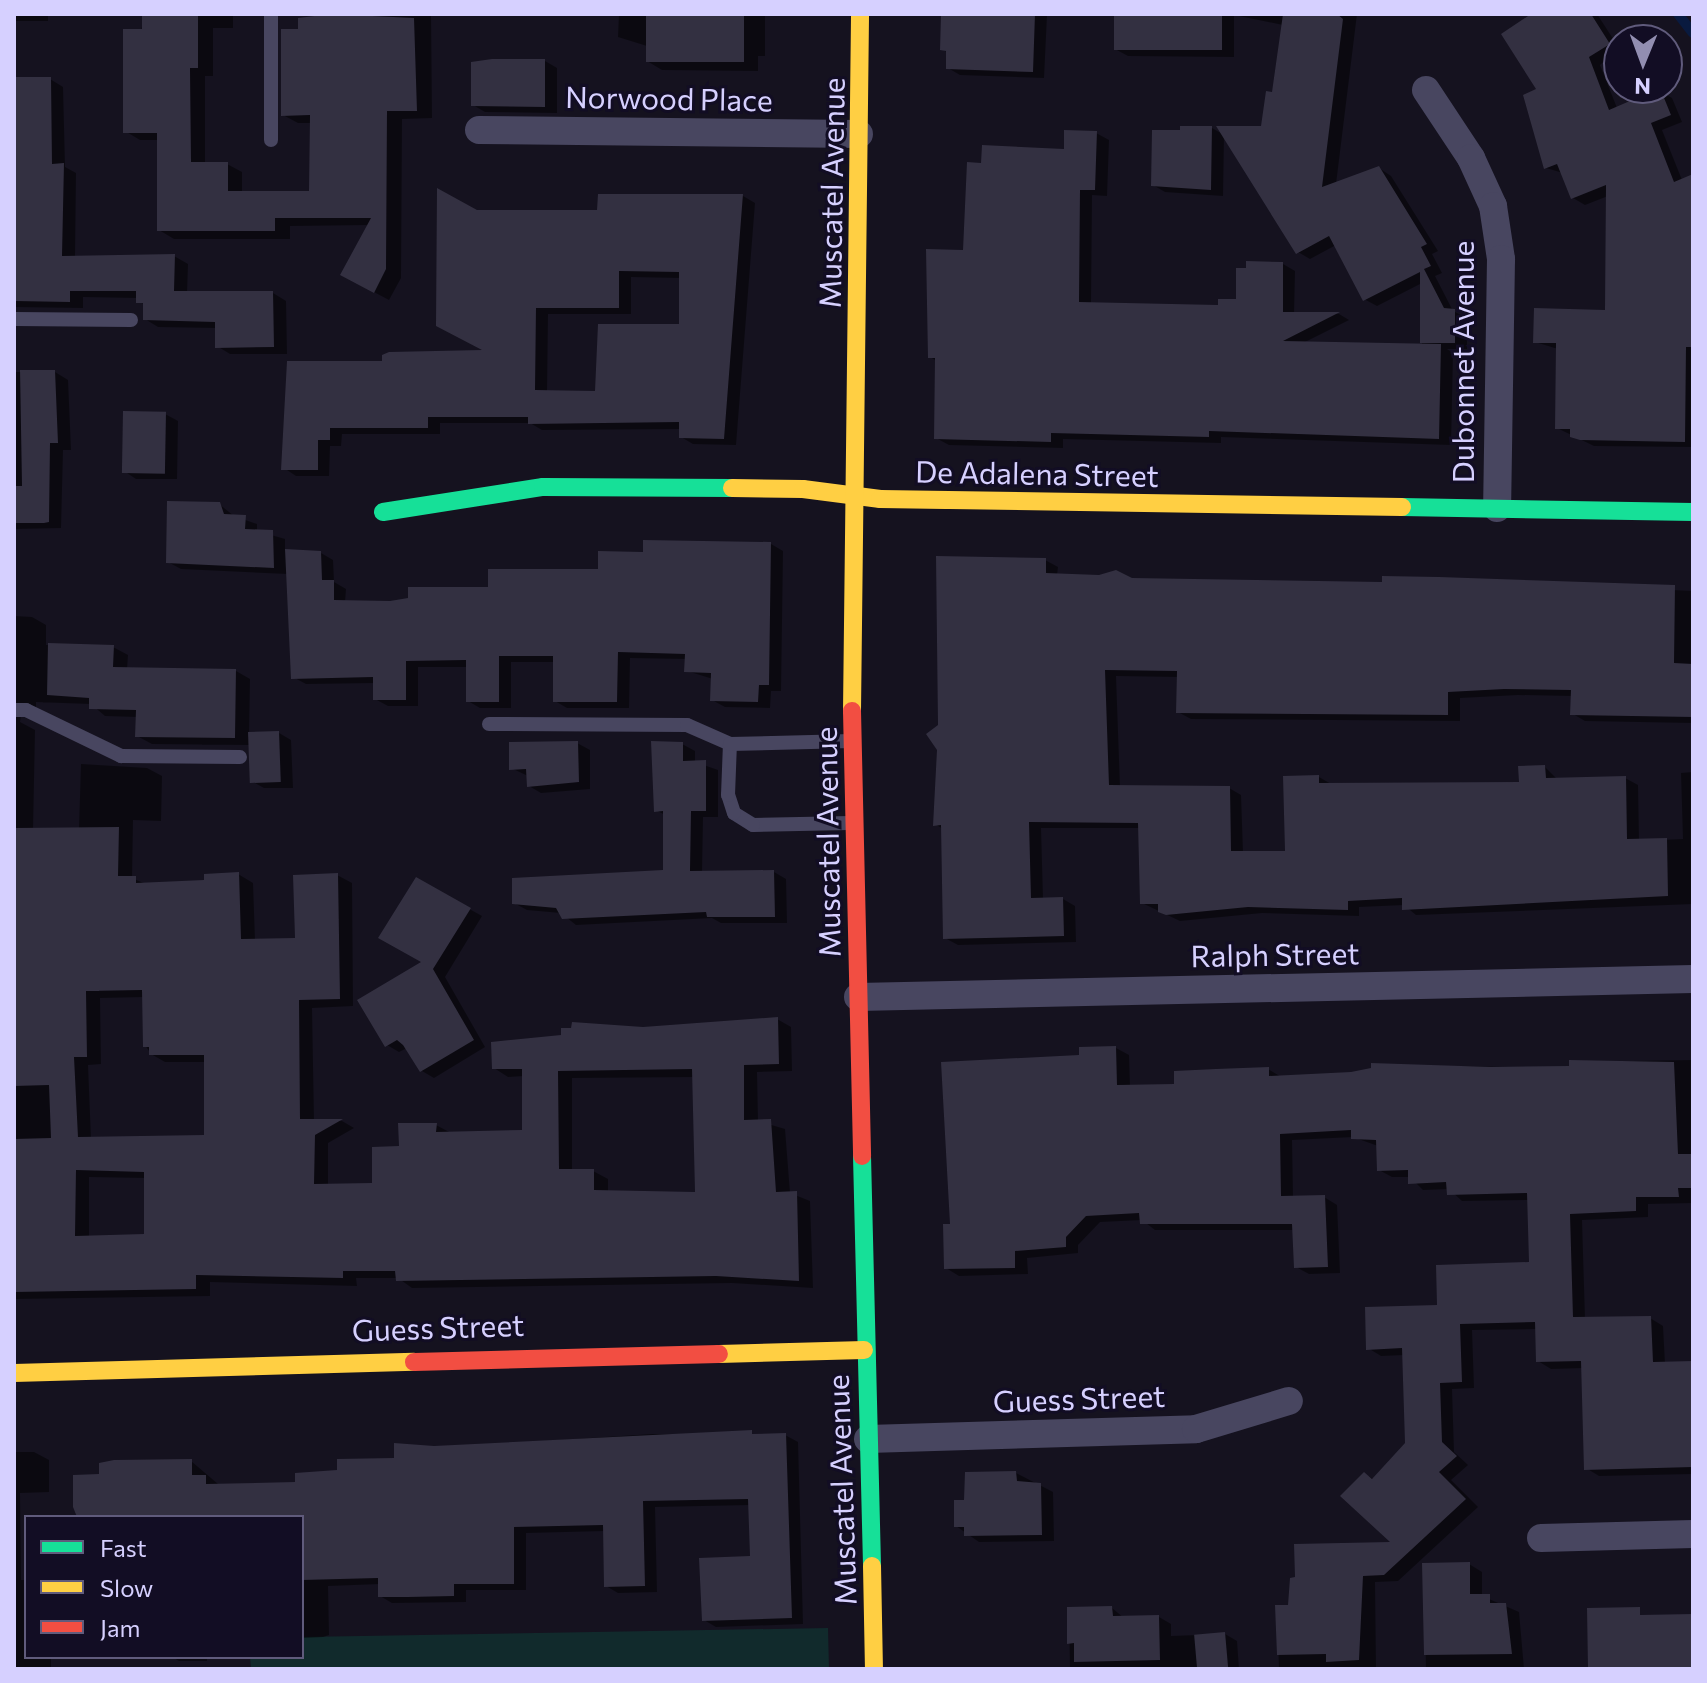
<!DOCTYPE html>
<html>
<head>
<meta charset="utf-8">
<style>
	body { margin:0 }
	#map { position:relative; width:1707px; height:1683px; overflow:hidden; background:#15121f; font-family:Commissioner,sans-serif }
	div>[style] { position:absolute }
	.green>* { inset:0; background:#112a2c }
	.shadow>* { inset:0; background:#0007; transform-origin:0 0 }
	.stream>* { height:10px; margin:-5px; padding:0 5px; transform-origin:5px; border-radius:5px; background:#091a3f }
	.building>* { inset:0; background:#333041; transform-origin:0 0 }
	.lane>* { height:14px; margin:-7px; padding:0 7px; transform-origin:7px; border-radius:7px; background:#484660 }
	.street>* { height:28px; margin:-14px; padding:0 14px; transform-origin:14px; border-radius:14px; background:#484660 }
	.fast>* { height:18px; margin:-9px; padding:0 9px; transform-origin:9px; border-radius:9px; background:#16e098 }
	.slow>* { height:18px; margin:-9px; padding:0 9px; transform-origin:9px; border-radius:9px; background:#ffcf43 }
	.jam>* { height:18px; margin:-9px; padding:0 9px; transform-origin:9px; border-radius:9px; background:#f24e42 }
	span { translate:-50% -50%; white-space:nowrap; text-align:center; line-height:1.15; -webkit-text-stroke:6px #120d24; paint-order:stroke }
	.street-label { font-size:30px; color:#d6d0ff }
	.frame { position:absolute; inset:0; border:16px solid #d6d0ff; pointer-events:none }
	.legend { position:absolute; left:24px; top:1515px; width:280px; height:144px; box-sizing:border-box; background:#120d24; border:2px solid #605b7c; margin:0; padding:10px 14px; list-style:none; font-size:24px; color:#d6d0ff }
	.legend li { display:flex; align-items:center; gap:16px; height:40px }
	.legend b { width:40px; border:2px solid #605b7c }
	.north { position:absolute; left:1603px; top:24px; width:80px; height:80px; box-sizing:border-box; background:#120d24; border:2px solid #605b7c; border-radius:50%; rotate:181deg; font-size:22px; font-weight:700; line-height:32px; text-align:center; color:#d6d0ff }
	.north::after { content:''; display:block; margin:auto; width:28px; height:36px; background:#928eb1; clip-path:polygon(50% 0,100% 100%,50% 72%,0 100%) }
</style>
</head>
<body>
<div id="map">
	<div class="green">
		<i style="clip-path:polygon(828px 1628px,829px 1669px,251px 1669px,250px 1657px,302px 1657px,302px 1637px)"></i>
	</div>
	<div class="shadow">
		<i style="left:14px;top:14px;width:34px;height:7px"></i>
		<i style="clip-path:polygon(144px 14px,233px 14px,233px 28px,213px 28px,213px 76px,205px 76px,205px 164px,227px 164px,242px 172px,242px 193px,311px 193px,312px 123px,298px 123px,283px 115px,300px 31px,336px 20px,336px 14px,431px 14px,432px 118px,402px 119px,401px 278px,389px 300px,357px 283px,369px 225px,290px 226px,290px 239px,174px 239px,159px 230px,159px 140px,140px 140px,125px 131px)"></i>
		<i style="clip-path:polygon(619px 14px,765px 14px,765px 56px,758px 56px,758px 71px,662px 70px,647px 61px,647px 46px,618px 37px)"></i>
		<i style="clip-path:polygon(943px 14px,1047px 15px,1044px 78px,960px 75px,948px 68px,948px 53px,942px 49px)"></i>
		<i style="clip-path:polygon(1116px 14px,1357px 14px,1336px 184px,1379px 168px,1391px 176px,1438px 251px,1432px 254px,1442px 273px,1435px 276px,1453px 311px,1467px 318px,1467px 349px,1447px 349px,1453px 353px,1451px 445px,1221px 437px,1221px 443px,1063px 439px,1063px 448px,949px 445px,936px 438px,937px 361px,930px 357px,965px 252px,983px 165px,1066px 151px,1096px 133px,1109px 140px,1107px 196px,1092px 195px,1091px 304px,1220px 307px,1238px 301px,1283px 264px,1295px 271px,1294px 314px,1339px 314px,1349px 320px,1303px 343px,1422px 345px,1422px 283px,1377px 306px,1364px 299px,1336px 245px,1310px 259px,1298px 252px,1274px 94px,1283px 25px,1234px 15px,1234px 57px,1128px 56px,1115px 49px)"></i>
		<i style="clip-path:polygon(1535px 14px,1597px 14px,1619px 48px,1600px 65px,1617px 108px,1660px 91px,1672px 98px,1682px 122px,1662px 130px,1682px 180px,1693px 176px,1693px 447px,1594px 446px,1557px 428px,1558px 349px,1535px 342px,1607px 312px,1608px 196px,1585px 205px,1573px 198px,1563px 173px,1546px 168px)"></i>
		<i style="clip-path:polygon(545px 61px,557px 68px,557px 113px,485px 112px,473px 105px)"></i>
		<i style="clip-path:polygon(14px 79px,50px 79px,63px 87px,65px 167px,76px 173px,75px 257px,174px 256px,188px 264px,187px 293px,273px 293px,286px 301px,287px 354px,230px 354px,217px 346px,217px 328px,158px 327px,145px 319px,145px 306px,138px 298px,83px 297px,83px 308px,14px 307px)"></i>
		<i style="clip-path:polygon(1212px 128px,1224px 135px,1223px 196px,1165px 192px,1153px 185px,1182px 132px)"></i>
		<i style="clip-path:polygon(evenodd,743px 196px,755px 203px,736px 445px,693px 444px,681px 437px,681px 429px,542px 430px,530px 423px,440px 423px,440px 434px,342px 434px,341px 446px,330px 446px,329px 476px,296px 476px,284px 468px,384px 363px,489px 352px,477px 212px,599px 212px,743px 196px,631px 277px,681px 278px,680px 326px,597px 393px,547px 392px,548px 314px,631px 314px,631px 277px)"></i>
		<i style="clip-path:polygon(14px 372px,55px 372px,68px 380px,71px 450px,63px 450px,61px 528px,14px 529px)"></i>
		<i style="clip-path:polygon(165px 414px,178px 421px,177px 479px,136px 479px,124px 471px)"></i>
		<i style="clip-path:polygon(219px 504px,234px 516px,257px 524px,257px 531px,285px 539px,285px 551px,321px 553px,333px 560px,334px 582px,346px 589px,345px 602px,390px 603px,600px 572px,645px 554px,771px 544px,783px 551px,781px 691px,771px 691px,770px 708px,725px 707px,712px 700px,713px 679px,687px 671px,687px 659px,630px 658px,629px 708px,567px 708px,555px 701px,555px 662px,511px 662px,511px 708px,480px 708px,468px 701px,468px 667px,418px 667px,418px 706px,388px 706px,375px 699px,375px 683px,306px 684px,293px 677px,288px 574px,181px 569px,168px 562px)"></i>
		<i style="clip-path:polygon(1045px 560px,1058px 567px,1057px 575px,1131px 580px,1384px 584px,1439px 579px,1693px 591px,1693px 723px,1585px 721px,1573px 714px,1573px 696px,1518px 695px,1460px 698px,1460px 721px,1191px 719px,1178px 712px,1179px 677px,1116px 676px,1120px 787px,1229px 788px,1241px 795px,1243px 853px,1287px 853px,1319px 777px,1331px 784px,1521px 784px,1545px 767px,1557px 779px,1625px 778px,1638px 785px,1639px 841px,1683px 839px,1681px 773px,1693px 772px,1693px 904px,1416px 915px,1404px 905px,1359px 907px,1359px 916px,1262px 913px,1180px 921px,1142px 903px,1140px 828px,1041px 828px,1043px 899px,1063px 899px,1075px 906px,1076px 942px,958px 945px,945px 938px,943px 829px,935px 824px,940px 726px)"></i>
		<i style="clip-path:polygon(evenodd,14px 616px,32px 617px,46px 625px,46px 645px,113px 647px,128px 655px,127px 669px,236px 671px,250px 679px,249px 734px,279px 733px,291px 740px,293px 788px,264px 788px,251px 781px,250px 745px,152px 744px,137px 736px,138px 717px,105px 716px,91px 704px,36px 702px,36px 707px,22px 709px,20px 722px,35px 730px,33px 830px,79px 829px,81px 764px,147px 768px,162px 776px,161px 821px,133px 820px,132px 878px,148px 885px,206px 882px,238px 874px,253px 883px,255px 941px,297px 939px,337px 875px,352px 883px,353px 1006px,312px 1008px,314px 1121px,342px 1121px,354px 1128px,328px 1143px,328px 1186px,374px 1185px,401px 1148px,436px 1125px,451px 1133px,524px 1132px,524px 1076px,508px 1077px,494px 1068px,643px 1029px,777px 1019px,791px 1027px,792px 1071px,757px 1072px,758px 1121px,785px 1129px,790px 1193px,810px 1201px,813px 1288px,732px 1283px,412px 1288px,398px 1278px,356px 1278px,357px 1286px,210px 1282px,210px 1296px,14px 1299px,14px 616px,144px 997px,145px 1045px,151px 1054px,165px 1062px,206px 1062px,206px 1137px,91px 1139px,88px 1065px,101px 1064px,100px 998px,144px 997px,14px 616px,695px 1077px,697px 1194px,608px 1192px,608px 1179px,593px 1171px,572px 1171px,572px 1078px,695px 1077px,14px 616px,89px 1177px,146px 1178px,146px 1236px,89px 1237px,89px 1177px)"></i>
		<i style="clip-path:polygon(577px 743px,590px 750px,590px 789px,541px 793px,529px 786px,528px 776px,511px 768px)"></i>
		<i style="clip-path:polygon(682px 744px,695px 751px,695px 762px,718px 770px,718px 817px,703px 817px,702px 872px,774px 872px,786px 879px,787px 923px,721px 923px,712px 918px,576px 925px,561px 913px,527px 910px,514px 903px,665px 872px,665px 815px,656px 810px)"></i>
		<i style="clip-path:polygon(417px 880px,482px 916px,445px 977px,485px 1047px,434px 1078px,422px 1071px,407px 1048px,399px 1052px,387px 1045px,425px 962px)"></i>
		<i style="clip-path:polygon(1116px 1048px,1129px 1055px,1130px 1087px,1176px 1086px,1268px 1069px,1283px 1078px,1351px 1074px,1373px 1070px,1373px 1065px,1571px 1068px,1571px 1062px,1693px 1060px,1693px 1203px,1648px 1204px,1648px 1217px,1582px 1220px,1585px 1319px,1650px 1318px,1663px 1326px,1665px 1364px,1693px 1363px,1693px 1474px,1599px 1476px,1586px 1468px,1583px 1368px,1551px 1369px,1538px 1361px,1537px 1329px,1472px 1330px,1474px 1388px,1452px 1389px,1454px 1452px,1468px 1465px,1451px 1480px,1478px 1507px,1398px 1581px,1375px 1582px,1376px 1669px,1279px 1669px,1277px 1607px,1290px 1607px,1395px 1544px,1365px 1474px,1375px 1480px,1407px 1444px,1404px 1355px,1381px 1356px,1368px 1348px,1439px 1307px,1531px 1264px,1529px 1200px,1462px 1201px,1449px 1189px,1423px 1190px,1410px 1177px,1392px 1177px,1379px 1170px,1378px 1146px,1353px 1137px,1292px 1140px,1293px 1197px,1324px 1197px,1337px 1205px,1340px 1273px,1309px 1274px,1296px 1267px,1295px 1230px,1155px 1230px,1142px 1220px,1100px 1222px,1078px 1245px,1078px 1253px,1027px 1258px,1028px 1274px,959px 1276px,946px 1268px,952px 1226px,943px 1063px,1082px 1057px)"></i>
		<i style="clip-path:polygon(653px 1434px,785px 1435px,798px 1442px,803px 1624px,716px 1627px,704px 1620px,752px 1558px,750px 1505px,655px 1507px,657px 1592px,618px 1593px,606px 1586px,605px 1531px,526px 1533px,526px 1590px,466px 1590px,466px 1602px,392px 1603px,380px 1596px,380px 1584px,328px 1586px,329px 1635px,323px 1637px,302px 1638px,302px 1517px,78px 1517px,101px 1476px,191px 1461px,218px 1484px,297px 1484px,434px 1448px)"></i>
		<i style="clip-path:polygon(14px 1452px,34px 1452px,49px 1460px,49px 1492px,20px 1493px,21px 1580px,26px 1580px,26px 1657px,51px 1657px,51px 1669px,14px 1669px)"></i>
		<i style="clip-path:polygon(1016px 1473px,1053px 1492px,1054px 1541px,979px 1542px,956px 1526px,965px 1502px)"></i>
		<i style="clip-path:polygon(1469px 1564px,1482px 1572px,1482px 1596px,1519px 1612px,1524px 1669px,1426px 1669px,1424px 1565px)"></i>
		<i style="clip-path:polygon(1112px 1608px,1124px 1618px,1159px 1617px,1171px 1624px,1171px 1636px,1225px 1634px,1237px 1641px,1239px 1669px,1070px 1669px,1069px 1609px)"></i>
		<i style="clip-path:polygon(172px 1657px,207px 1657px,207px 1661px,179px 1661px)"></i>
	</div>
	<div class="stream">
		<i style="left:1678px;top:14px;width:24px;rotate:52deg"></i>
	</div>
	<div class="building">
		<i style="clip-path:polygon(142px 14px,198px 14px,198px 68px,190px 68px,191px 162px,228px 162px,228px 191px,309px 191px,310px 115px,281px 116px,281px 29px,298px 29px,298px 18px,331px 14px,414px 18px,417px 111px,387px 111px,386px 269px,374px 293px,340px 275px,371px 218px,275px 218px,275px 231px,157px 231px,157px 133px,123px 133px,123px 29px,142px 29px)"></i>
		<i style="left:646px;top:14px;width:98px;height:48px"></i>
		<i style="clip-path:polygon(941px 14px,1035px 14px,1033px 72px,946px 69px,946px 51px,940px 50px)"></i>
		<i style="left:1114px;top:14px;width:108px;height:36px"></i>
		<i style="clip-path:polygon(1283px 14px,1337px 14px,1343px 19px,1322px 187px,1379px 166px,1427px 244px,1421px 247px,1431px 266px,1424px 269px,1444px 308px,1455px 309px,1455px 343px,1420px 343px,1420px 272px,1363px 301px,1329px 236px,1296px 254px,1216px 126px,1261px 126px,1266px 91px,1272px 92px)"></i>
		<i style="clip-path:polygon(1531px 14px,1591px 14px,1610px 44px,1589px 57px,1609px 110px,1660px 88px,1671px 115px,1651px 123px,1674px 182px,1693px 174px,1693px 347px,1686px 347px,1685px 442px,1580px 440px,1570px 437px,1570px 429px,1555px 429px,1556px 343px,1533px 343px,1534px 308px,1605px 310px,1606px 185px,1571px 199px,1557px 164px,1544px 169px,1523px 95px,1536px 89px,1501px 34px)"></i>
		<i style="clip-path:polygon(492px 59px,545px 59px,545px 107px,471px 106px,471px 62px)"></i>
		<i style="clip-path:polygon(15px 77px,51px 77px,52px 164px,64px 163px,62px 256px,175px 254px,174px 291px,273px 291px,274px 347px,215px 348px,215px 322px,143px 320px,143px 303px,136px 303px,136px 291px,70px 291px,70px 302px,14px 301px)"></i>
		<i style="clip-path:polygon(1180px 126px,1212px 126px,1211px 190px,1151px 186px,1152px 130px,1180px 130px)"></i>
		<i style="clip-path:polygon(1064px 130px,1097px 131px,1095px 190px,1080px 190px,1079px 302px,1218px 305px,1218px 299px,1236px 299px,1236px 268px,1246px 268px,1246px 261px,1283px 262px,1283px 312px,1340px 312px,1283px 341px,1441px 344px,1439px 439px,1209px 431px,1209px 437px,1051px 433px,1051px 442px,934px 439px,935px 358px,928px 358px,926px 249px,963px 250px,967px 162px,981px 163px,982px 145px,1064px 149px)"></i>
		<i style="clip-path:polygon(evenodd,437px 188px,477px 210px,597px 210px,598px 194px,743px 194px,724px 439px,679px 438px,679px 422px,528px 424px,528px 417px,428px 417px,428px 428px,330px 428px,330px 440px,318px 440px,318px 470px,281px 470px,287px 361px,382px 361px,382px 355px,389px 352px,482px 350px,436px 326px,437px 188px,619px 271px,679px 272px,679px 324px,598px 324px,595px 391px,535px 390px,536px 308px,619px 308px,619px 271px)"></i>
		<i style="clip-path:polygon(20px 370px,55px 370px,58px 443px,50px 443px,49px 522px,44px 523px,14px 523px,14px 486px,22px 486px)"></i>
		<i style="left:123px;top:411px;width:43px;height:62px;rotate:1deg"></i>
		<i style="clip-path:polygon(167px 501px,220px 502px,224px 514px,246px 515px,245px 529px,273px 530px,274px 568px,166px 563px)"></i>
		<i style="clip-path:polygon(643px 540px,771px 542px,769px 685px,759px 685px,758px 702px,710px 701px,711px 673px,684px 672px,685px 654px,618px 652px,617px 702px,553px 702px,553px 656px,499px 656px,499px 702px,466px 702px,466px 660px,406px 661px,406px 700px,373px 700px,373px 677px,291px 679px,285px 549px,321px 551px,322px 580px,334px 580px,334px 600px,390px 601px,408px 598px,408px 587px,488px 587px,488px 569px,598px 569px,598px 551px,643px 552px)"></i>
		<i style="clip-path:polygon(936px 556px,1046px 558px,1046px 573px,1099px 575px,1116px 570px,1132px 578px,1382px 582px,1382px 576px,1439px 577px,1675px 585px,1674px 663px,1693px 664px,1693px 717px,1570px 715px,1571px 690px,1504px 689px,1448px 692px,1448px 715px,1176px 713px,1177px 671px,1105px 670px,1109px 785px,1230px 786px,1231px 851px,1285px 851px,1283px 776px,1319px 775px,1319px 783px,1519px 782px,1518px 766px,1545px 765px,1546px 778px,1626px 776px,1627px 839px,1667px 838px,1668px 896px,1402px 910px,1402px 898px,1348px 901px,1348px 910px,1248px 907px,1166px 915px,1158px 912px,1158px 904px,1140px 904px,1138px 823px,1029px 822px,1031px 898px,1063px 897px,1064px 936px,943px 939px,941px 825px,933px 826px,937px 750px,926px 734px,938px 725px)"></i>
		<i style="clip-path:polygon(48px 643px,114px 645px,113px 667px,236px 669px,235px 738px,135px 737px,136px 710px,89px 709px,89px 698px,47px 695px)"></i>
		<i style="left:279px;top:731px;width:51px;height:31px;rotate:88deg"></i>
		<i style="clip-path:polygon(578px 741px,579px 782px,527px 787px,526px 769px,509px 770px,509px 742px)"></i>
		<i style="clip-path:polygon(651px 741px,683px 742px,683px 761px,706px 760px,706px 811px,691px 811px,690px 871px,774px 870px,775px 917px,707px 917px,706px 912px,562px 919px,556px 908px,512px 904px,512px 878px,663px 870px,663px 811px,654px 812px)"></i>
		<i style="clip-path:polygon(evenodd,119px 827px,118px 876px,136px 876px,136px 883px,204px 880px,204px 874px,239px 872px,241px 939px,295px 938px,293px 875px,338px 873px,340px 999px,299px 1000px,300px 1119px,343px 1119px,315px 1135px,314px 1184px,372px 1183px,372px 1147px,399px 1146px,398px 1123px,437px 1123px,436px 1132px,522px 1130px,522px 1069px,492px 1069px,491px 1042px,561px 1035px,561px 1028px,571px 1028px,572px 1022px,643px 1027px,778px 1017px,779px 1064px,744px 1065px,744px 1120px,771px 1119px,776px 1192px,797px 1191px,799px 1281px,716px 1276px,396px 1281px,395px 1271px,343px 1271px,343px 1278px,196px 1275px,196px 1289px,14px 1292px,14px 1139px,51px 1138px,49px 1085px,14px 1086px,14px 828px,119px 827px,142px 990px,143px 1047px,149px 1047px,149px 1055px,204px 1055px,204px 1135px,78px 1137px,74px 1057px,87px 1057px,86px 991px,142px 990px,119px 827px,692px 1069px,695px 1192px,594px 1190px,594px 1169px,559px 1169px,558px 1071px,692px 1069px,119px 827px,76px 1170px,144px 1172px,144px 1234px,75px 1236px,76px 1170px)"></i>
		<i style="clip-path:polygon(416px 877px,471px 908px,433px 969px,474px 1040px,420px 1072px,403px 1045px,397px 1040px,385px 1047px,357px 1000px,421px 962px,378px 938px)"></i>
		<i style="clip-path:polygon(1116px 1046px,1117px 1085px,1174px 1084px,1174px 1071px,1216px 1069px,1269px 1067px,1269px 1076px,1351px 1072px,1371px 1068px,1371px 1063px,1491px 1067px,1569px 1066px,1569px 1060px,1674px 1062px,1678px 1154px,1693px 1154px,1693px 1188px,1678px 1188px,1679px 1197px,1636px 1197px,1636px 1211px,1570px 1214px,1573px 1317px,1651px 1316px,1653px 1362px,1693px 1361px,1693px 1467px,1584px 1470px,1581px 1361px,1536px 1362px,1535px 1322px,1460px 1324px,1462px 1382px,1440px 1383px,1442px 1442px,1457px 1456px,1439px 1472px,1466px 1499px,1384px 1575px,1363px 1576px,1359px 1660px,1326px 1662px,1326px 1654px,1277px 1655px,1275px 1605px,1288px 1605px,1290px 1578px,1295px 1577px,1294px 1544px,1390px 1542px,1340px 1496px,1364px 1472px,1372px 1479px,1405px 1443px,1402px 1348px,1366px 1350px,1365px 1307px,1437px 1305px,1436px 1265px,1529px 1262px,1527px 1193px,1447px 1195px,1446px 1182px,1408px 1184px,1408px 1170px,1377px 1171px,1376px 1140px,1351px 1139px,1351px 1130px,1280px 1134px,1281px 1196px,1325px 1195px,1328px 1267px,1294px 1268px,1292px 1224px,1140px 1224px,1139px 1213px,1086px 1216px,1066px 1237px,1066px 1247px,1015px 1251px,1015px 1268px,944px 1269px,943px 1224px,950px 1224px,941px 1062px,1079px 1055px,1079px 1047px)"></i>
		<i style="clip-path:polygon(752px 1430px,752px 1434px,786px 1433px,792px 1618px,702px 1621px,699px 1558px,750px 1556px,748px 1499px,643px 1501px,645px 1586px,604px 1587px,603px 1525px,514px 1527px,514px 1584px,454px 1584px,454px 1596px,408px 1597px,378px 1597px,378px 1578px,302px 1580px,302px 1517px,77px 1517px,73px 1507px,73px 1475px,99px 1474px,99px 1463px,114px 1460px,192px 1459px,192px 1475px,206px 1475px,206px 1484px,295px 1482px,295px 1473px,337px 1470px,337px 1459px,394px 1458px,394px 1443px,434px 1446px)"></i>
		<i style="clip-path:polygon(1016px 1471px,1017px 1481px,1041px 1483px,1042px 1535px,964px 1536px,964px 1527px,954px 1527px,954px 1500px,964px 1500px,965px 1472px)"></i>
		<i style="clip-path:polygon(1470px 1562px,1470px 1594px,1490px 1594px,1490px 1603px,1506px 1603px,1512px 1654px,1424px 1655px,1422px 1563px)"></i>
		<i style="clip-path:polygon(1112px 1606px,1113px 1616px,1159px 1615px,1160px 1660px,1074px 1662px,1074px 1643px,1067px 1644px,1067px 1607px)"></i>
		<i style="clip-path:polygon(1640px 1607px,1640px 1615px,1693px 1614px,1693px 1669px,1588px 1669px,1587px 1608px)"></i>
		<i style="left:1225px;top:1632px;width:37px;height:31px;rotate:85deg"></i>
	</div>
	<div class="lane">
		<i style="left:271px;top:14px;width:126px;rotate:90deg"></i>
		<i style="left:14px;top:319px;width:117px;rotate:0.5deg"></i>
		<i style="left:14px;top:710px;width:12px"></i>
		<i style="left:26px;top:710px;width:106px;rotate:25.8deg"></i>
		<i style="left:121px;top:756px;width:119px;rotate:0.5deg"></i>
		<i style="left:489px;top:724px;width:198px;rotate:0.3deg"></i>
		<i style="left:687px;top:725px;width:47px;rotate:23.8deg"></i>
		<i style="left:850px;top:823px;width:97px;rotate:178.8deg"></i>
		<i style="left:753px;top:825px;width:22px;rotate:-148deg"></i>
		<i style="left:734px;top:813px;width:19px;rotate:-108deg"></i>
		<i style="left:728px;top:795px;width:51px;rotate:-87.8deg"></i>
		<i style="left:730px;top:744px;width:121px;rotate:-1.4deg"></i>
	</div>
	<div class="street">
		<i style="left:1426px;top:90px;width:82px;rotate:56.5deg"></i>
		<i style="left:1471px;top:158px;width:53px;rotate:65.4deg"></i>
		<i style="left:1493px;top:206px;width:54px;rotate:81.4deg"></i>
		<i style="left:1501px;top:259px;width:249px;rotate:90.9deg"></i>
		<i style="left:479px;top:130px;width:380px;rotate:0.6deg"></i>
		<i style="left:858px;top:997px;width:835px;rotate:-1.23deg"></i>
		<i style="left:868px;top:1439px;width:328px;rotate:-1.7deg"></i>
		<i style="left:1196px;top:1429px;width:97px;rotate:-16.8deg"></i>
		<i style="left:1541px;top:1538px;width:152px;rotate:-1.5deg"></i>
	</div>
	<div class="fast">
		<i style="left:1402px;top:507px;width:291px;rotate:1deg"></i>
		<i style="left:383px;top:512px;width:162px;rotate:-8.9deg"></i>
		<i style="left:543px;top:487px;width:189px;rotate:0.3deg"></i>
		<i style="left:862px;top:1156px;width:410px;rotate:88.6deg"></i>
	</div>
	<div class="slow">
		<i style="left:732px;top:488px;width:71px;rotate:0.8deg"></i>
		<i style="left:803px;top:489px;width:78px;rotate:7.4deg"></i>
		<i style="left:880px;top:499px;width:522px;rotate:0.88deg"></i>
		<i style="left:852px;top:711px;width:697px;rotate:-89.34deg"></i>
		<i style="left:719px;top:1354px;width:145px;rotate:-1.6deg"></i>
		<i style="left:14px;top:1373px;width:400px;rotate:-1.6deg"></i>
		<i style="left:872px;top:1566px;width:103px;rotate:88.9deg"></i>
	</div>
	<div class="jam">
		<i style="left:852px;top:711px;width:445px;rotate:88.7deg"></i>
		<i style="left:414px;top:1362px;width:305px;rotate:-1.5deg"></i>
	</div>
	<div class="street-label">
		<span style="left:669px;top:98px;rotate:1deg">Norwood Place</span>
		<span style="left:831px;top:193px;rotate:-89deg">Muscatel Avenue</span>
		<span style="left:1462px;top:362px;rotate:-90deg">Dubonnet Avenue</span>
		<span style="left:1037px;top:473px;rotate:1deg">De Adalena Street</span>
		<span style="left:827px;top:842px;rotate:-91deg">Muscatel Avenue</span>
		<span style="left:1275px;top:954px;rotate:-1deg">Ralph Street</span>
		<span style="left:438px;top:1327px;rotate:-2deg">Guess Street</span>
		<span style="left:1079px;top:1398px;rotate:-2deg">Guess Street</span>
		<span style="left:841px;top:1490px;rotate:-92deg">Muscatel Avenue</span>
	</div>
	<div class="frame"></div>
	<ul class="legend">
	<li><b style="height:10px;background:#16e098"></b>Fast</li>
	<li><b style="height:10px;background:#ffcf43"></b>Slow</li>
	<li><b style="height:10px;background:#f24e42"></b>Jam</li>
	</ul>
	<div class="north">N</div>
</div>
</body>
</html>
